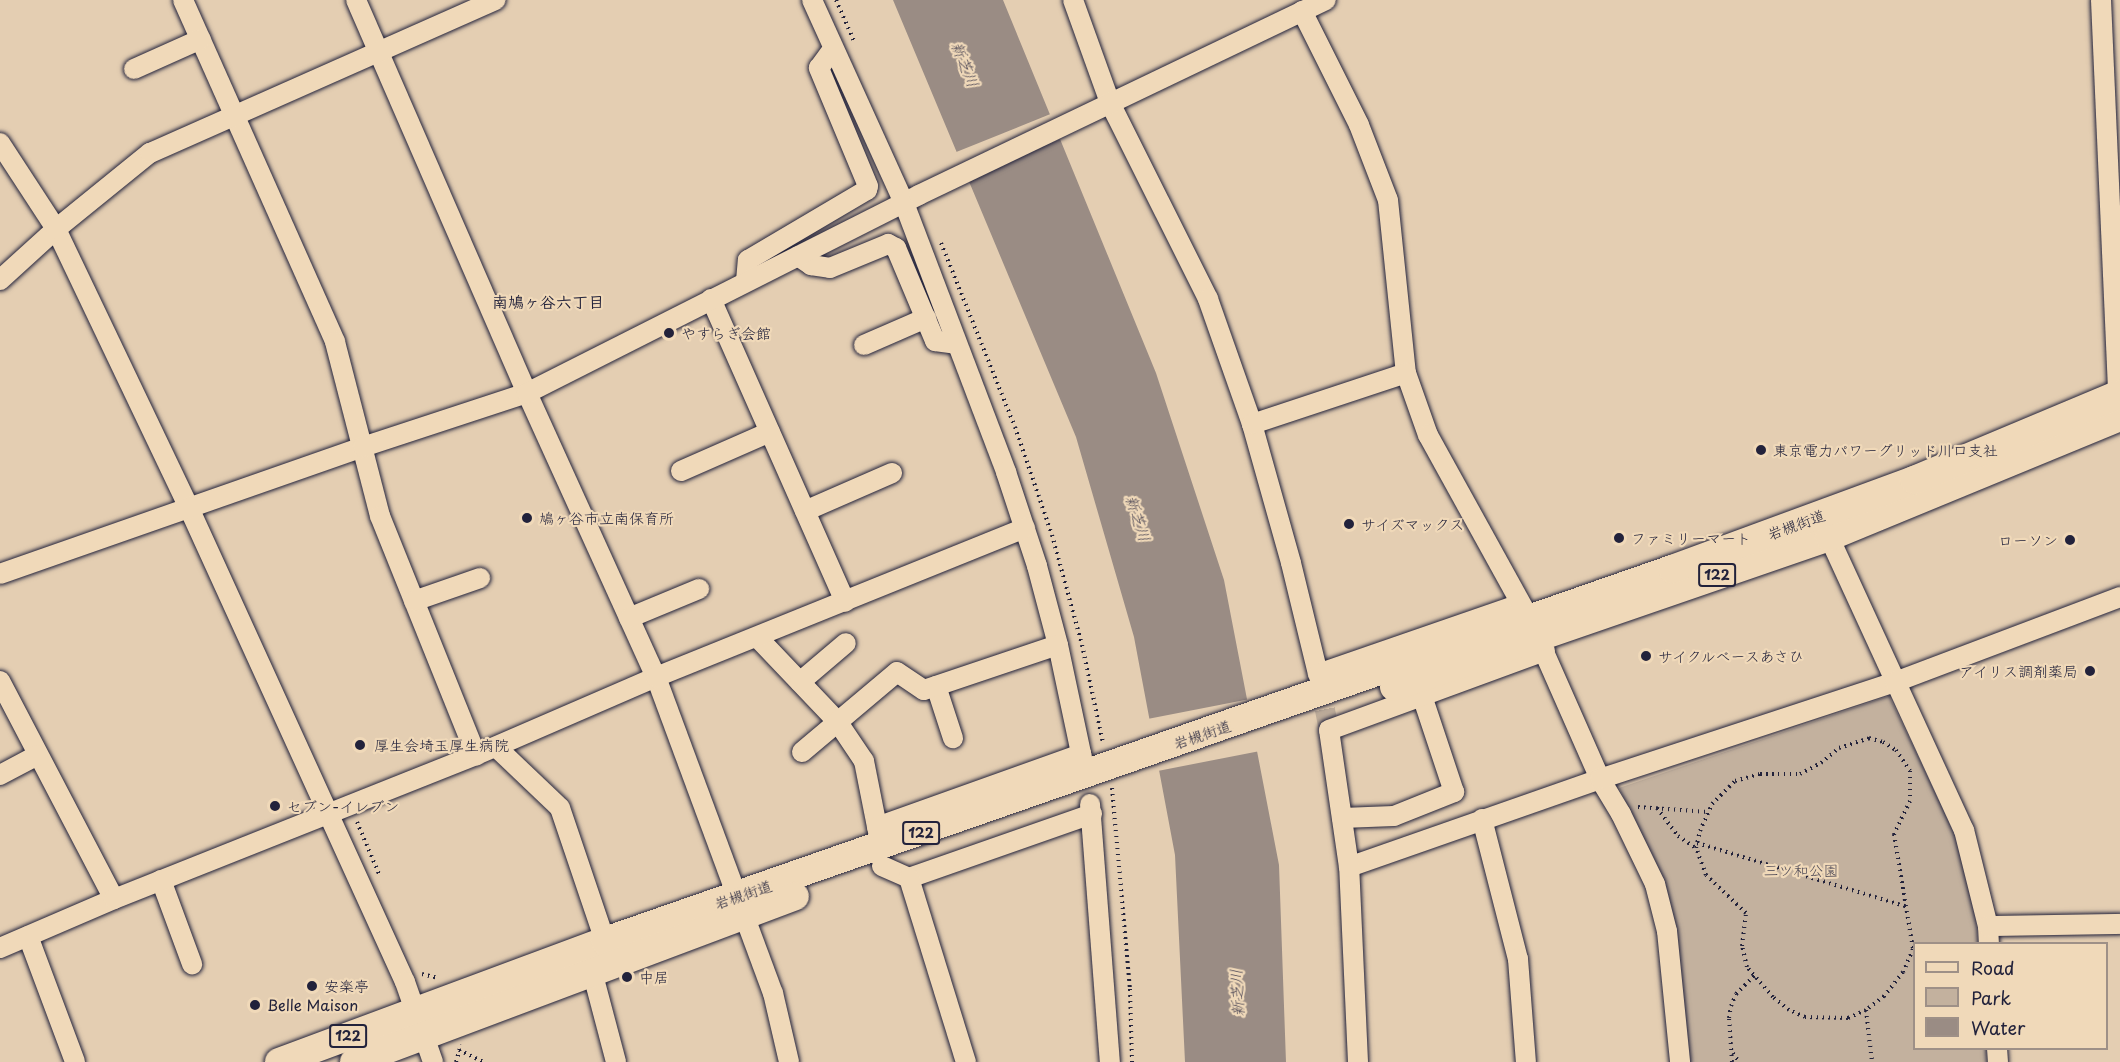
<!DOCTYPE html>
<html>
<head>
<meta charset="utf-8">
<style>
	body { margin:0 }
	#map { position:relative; width:2120px; height:1062px; overflow:hidden; background:#e4ceb2; font-family:"Playpen Sans","Klee One",sans-serif }
	div>[style] { position:absolute }
	.green>* { inset:0; background:#c3b19e }
	.water>* { inset:0; background:#9a8c84 }
	.pier>* { inset:0; background:#e4ceb2; transform-origin:0 0 }
	.minor-tunnel>* { height:20px; margin-top:-10px; transform-origin:0; background:repeating-linear-gradient(90deg,#bdac9a 0 20px,transparent 0 30px) }
	.path>* { height:4px; margin-top:-2px; transform-origin:0; background:repeating-linear-gradient(90deg,#22223b 0 1.5px,transparent 0 6px) }
	.roads { filter:drop-shadow(0 0 2px #22223b) drop-shadow(0 0 2px #22223b) }
	.minor>* { height:20px; margin:-10px; padding:0 10px; transform-origin:10px; border-radius:10px; background:#f0d9b9 }
	.highway>* { height:28px; margin:-14px; padding:0 14px; transform-origin:14px; border-radius:14px; background:#f0d9b9 }
	.dots>* { width:16px; height:16px; translate:-50% -50%; box-sizing:border-box; border:3px solid #f0d9b9; border-radius:50% }
	span { translate:-50% -50%; white-space:nowrap; text-align:center; line-height:1.15; -webkit-text-stroke:4.5px #f0d9b9; paint-order:stroke }
	.shield-label span { padding:2px 4px; background:#f0d9b9; border:2px solid; border-radius:4px; -webkit-text-stroke-width:0 }
	.shield-label { font-size:14px; color:#22223b; font-weight:700 }
	.poi-label { font-size:15px; color:#22223b }
	.left { translate:0 -50%; text-align:left }
	.right { translate:-100% -50%; text-align:right }
	.street-label { font-size:15px; color:#22223b }
	.park-label { font-size:15px; color:#4a4654 }
	.water-label { font-size:16px; color:#4c4755; font-style:italic }
	.neighbourhood-label { font-size:16px; color:#22223b; font-weight:700 }
	.legend { position:absolute; left:1913px; top:942px; width:195px; height:108px; box-sizing:border-box; background:#f0d9b9; border:2px solid #9e9087; margin:0; padding:8px 10px; list-style:none; font-size:18px; color:#22223b }
	.legend li { display:flex; align-items:center; gap:12px; height:30px }
	.legend b { width:30px; border:2px solid #9e9087 }
</style>
</head>
<body>
<div id="map">
	<div class="green">
		<i style="clip-path:polygon(1889px 696px,1954px 832px,1975px 907px,1978px 943px,1914px 944px,1914px 1048px,1986px 1049px,1987px 1062px,1689px 1062px,1667px 896px,1654px 859px,1619px 788px)"></i>
	</div>
	<div class="water">
		<i style="clip-path:polygon(893px 0,1003px 0,1156px 373px,1224px 580px,1279px 865px,1286px 1062px,1185px 1062px,1175px 855px,1134px 637px,1076px 437px)"></i>
	</div>
	<div class="pier">
		<i style="left:1053px;top:113px;width:27px;height:107px;rotate:68deg"></i>
		<i style="left:1250px;top:699px;width:53px;height:107px;rotate:79deg"></i>
	</div>
	<div class="minor-tunnel">
		<i style="left:1319px;top:680px;width:51px;rotate:78.7deg"></i>
	</div>
	<div class="path">
		<i style="left:836px;top:0;width:45px;rotate:66.3deg"></i>
		<i style="left:941px;top:243px;width:198px;rotate:68.1deg"></i>
		<i style="left:1015px;top:427px;width:114px;rotate:71.1deg"></i>
		<i style="left:1052px;top:535px;width:114px;rotate:74.7deg"></i>
		<i style="left:1082px;top:645px;width:100px;rotate:77.9deg"></i>
		<i style="left:1869px;top:738px;width:15px;rotate:16deg"></i>
		<i style="left:1883px;top:742px;width:15px;rotate:32deg"></i>
		<i style="left:1896px;top:750px;width:25px;rotate:56deg"></i>
		<i style="left:1910px;top:771px;width:30px;rotate:90deg"></i>
		<i style="left:1910px;top:801px;width:37px;rotate:116deg"></i>
		<i style="left:1894px;top:834px;width:117px;rotate:80.6deg"></i>
		<i style="left:1913px;top:949px;width:25px;rotate:113deg"></i>
		<i style="left:1903px;top:972px;width:31px;rotate:128deg"></i>
		<i style="left:1884px;top:996px;width:23px;rotate:142deg"></i>
		<i style="left:1866px;top:1010px;width:20px;rotate:156deg"></i>
		<i style="left:1848px;top:1018px;width:43px;rotate:-178.7deg"></i>
		<i style="left:1805px;top:1017px;width:17px;rotate:-156deg"></i>
		<i style="left:1789px;top:1010px;width:21px;rotate:-141deg"></i>
		<i style="left:1773px;top:997px;width:40px;rotate:-131deg"></i>
		<i style="left:1747px;top:967px;width:22px;rotate:-103deg"></i>
		<i style="left:1742px;top:946px;width:33px;rotate:-83deg"></i>
		<i style="left:1746px;top:913px;width:55px;rotate:-136.5deg"></i>
		<i style="left:1706px;top:875px;width:29px;rotate:-110deg"></i>
		<i style="left:1696px;top:848px;width:17px;rotate:-77deg"></i>
		<i style="left:1700px;top:831px;width:30px;rotate:-66deg"></i>
		<i style="left:1712px;top:804px;width:33px;rotate:-45deg"></i>
		<i style="left:1735px;top:781px;width:26px;rotate:-16deg"></i>
		<i style="left:1760px;top:774px;width:40px"></i>
		<i style="left:1800px;top:774px;width:24px;rotate:-28deg"></i>
		<i style="left:1821px;top:763px;width:23px;rotate:-40deg"></i>
		<i style="left:1839px;top:748px;width:32px;rotate:-18deg"></i>
		<i style="left:1112px;top:788px;width:202px;rotate:84.9deg"></i>
		<i style="left:1130px;top:989px;width:73px;rotate:88.4deg"></i>
		<i style="left:1638px;top:807px;width:70px;rotate:4.1deg"></i>
		<i style="left:1657px;top:808px;width:35px;rotate:53deg"></i>
		<i style="left:1678px;top:836px;width:22px;rotate:34deg"></i>
		<i style="left:357px;top:822px;width:56px;rotate:67.1deg"></i>
		<i style="left:1697px;top:843px;width:220px;rotate:16.9deg"></i>
		<i style="left:422px;top:974px;width:16px;rotate:14deg"></i>
		<i style="left:1866px;top:1010px;width:52px;rotate:83.4deg"></i>
		<i style="left:459px;top:1050px;width:28px;rotate:26deg"></i>
		<i style="left:1733px;top:1053px;width:11px;rotate:56deg"></i>
		<i style="left:456px;top:1062px;width:18px;rotate:-74deg"></i>
		<i style="left:1732px;top:1062px;width:44px;rotate:-93.9deg"></i>
		<i style="left:1729px;top:1018px;width:12px;rotate:-81deg"></i>
		<i style="left:1731px;top:1006px;width:13px;rotate:-67deg"></i>
		<i style="left:1736px;top:994px;width:27px;rotate:-45deg"></i>
	</div>
	<div class="roads">
		<div class="minor">
			<i style="left:183px;top:0;width:374px;rotate:66deg"></i>
			<i style="left:335px;top:342px;width:180px;rotate:75.5deg"></i>
			<i style="left:380px;top:516px;width:258px;rotate:68.1deg"></i>
			<i style="left:356px;top:0;width:429px;rotate:66.5deg"></i>
			<i style="left:527px;top:393px;width:312px;rotate:65.6deg"></i>
			<i style="left:656px;top:677px;width:337px;rotate:69.7deg"></i>
			<i style="left:773px;top:993px;width:71px;rotate:76.9deg"></i>
			<i style="left:812px;top:0;width:223px;rotate:65.6deg"></i>
			<i style="left:904px;top:203px;width:288px;rotate:69.2deg"></i>
			<i style="left:1006px;top:472px;width:99px;rotate:71.7deg"></i>
			<i style="left:1037px;top:566px;width:82px;rotate:75.1deg"></i>
			<i style="left:1058px;top:645px;width:121px;rotate:78deg"></i>
			<i style="left:1073px;top:0;width:109px;rotate:70.2deg"></i>
			<i style="left:1110px;top:103px;width:219px;rotate:63.4deg"></i>
			<i style="left:1208px;top:299px;width:133px;rotate:70.6deg"></i>
			<i style="left:1252px;top:424px;width:144px;rotate:74.3deg"></i>
			<i style="left:1291px;top:563px;width:114px;rotate:76.3deg"></i>
			<i style="left:1318px;top:674px;width:214px;rotate:-19.1deg"></i>
			<i style="left:2101px;top:0;width:394px;rotate:87.5deg"></i>
			<i style="left:1302px;top:11px;width:127px;rotate:63.4deg"></i>
			<i style="left:1359px;top:125px;width:80px;rotate:68.9deg"></i>
			<i style="left:1388px;top:200px;width:174px;rotate:84.1deg"></i>
			<i style="left:1406px;top:373px;width:66px;rotate:70.5deg"></i>
			<i style="left:1428px;top:435px;width:209px;rotate:61.1deg"></i>
			<i style="left:1529px;top:618px;width:176px;rotate:66.2deg"></i>
			<i style="left:1600px;top:779px;width:41px;rotate:59deg"></i>
			<i style="left:1621px;top:814px;width:78px;rotate:64.1deg"></i>
			<i style="left:1655px;top:884px;width:49px;rotate:75.7deg"></i>
			<i style="left:1667px;top:931px;width:132px;rotate:84.3deg"></i>
			<i style="left:134px;top:69px;width:73px;rotate:-24.1deg"></i>
			<i style="left:0;top:143px;width:103px;rotate:56.9deg"></i>
			<i style="left:56px;top:229px;width:309px;rotate:64.5deg"></i>
			<i style="left:189px;top:508px;width:521px;rotate:65.5deg"></i>
			<i style="left:405px;top:982px;width:85px;rotate:70.7deg"></i>
			<i style="left:798px;top:256px;width:16px;rotate:35deg"></i>
			<i style="left:811px;top:265px;width:19px;rotate:9deg"></i>
			<i style="left:830px;top:268px;width:63px;rotate:-22.5deg"></i>
			<i style="left:888px;top:244px;width:9px;rotate:27deg"></i>
			<i style="left:896px;top:248px;width:101px;rotate:67.2deg"></i>
			<i style="left:935px;top:341px;width:21px;rotate:8deg"></i>
			<i style="left:0;top:280px;width:76px;rotate:-42.3deg"></i>
			<i style="left:56px;top:229px;width:121px;rotate:-39deg"></i>
			<i style="left:150px;top:153px;width:378px;rotate:-23.9deg"></i>
			<i style="left:746px;top:281px;width:21px;rotate:-85deg"></i>
			<i style="left:748px;top:260px;width:138px;rotate:-30.5deg"></i>
			<i style="left:867px;top:190px;width:4px;rotate:-76deg"></i>
			<i style="left:868px;top:186px;width:128px;rotate:-112.6deg"></i>
			<i style="left:819px;top:68px;width:24px;rotate:-54deg"></i>
			<i style="left:711px;top:299px;width:331px;rotate:66.1deg"></i>
			<i style="left:864px;top:345px;width:68px;rotate:-23.5deg"></i>
			<i style="left:1252px;top:424px;width:162px;rotate:-18.3deg"></i>
			<i style="left:681px;top:471px;width:97px;rotate:-23.7deg"></i>
			<i style="left:805px;top:511px;width:95px;rotate:-23.6deg"></i>
			<i style="left:1829px;top:537px;width:323px;rotate:65.3deg"></i>
			<i style="left:1964px;top:830px;width:99px;rotate:76deg"></i>
			<i style="left:1988px;top:926px;width:18px;rotate:87deg"></i>
			<i style="left:0;top:574px;width:385px;rotate:-19.3deg"></i>
			<i style="left:363px;top:447px;width:173px;rotate:-18.2deg"></i>
			<i style="left:527px;top:393px;width:439px;rotate:-26.8deg"></i>
			<i style="left:919px;top:195px;width:451px;rotate:-25.6deg"></i>
			<i style="left:414px;top:601px;width:70px;rotate:-19.2deg"></i>
			<i style="left:629px;top:618px;width:76px;rotate:-22.5deg"></i>
			<i style="left:757px;top:637px;width:116px;rotate:46.4deg"></i>
			<i style="left:837px;top:721px;width:48px;rotate:56deg"></i>
			<i style="left:864px;top:761px;width:88px;rotate:78.8deg"></i>
			<i style="left:0;top:681px;width:246px;rotate:62.4deg"></i>
			<i style="left:800px;top:682px;width:60px;rotate:-40.3deg"></i>
			<i style="left:936px;top:686px;width:55px;rotate:71.9deg"></i>
			<i style="left:496px;top:747px;width:88px;rotate:43.6deg"></i>
			<i style="left:560px;top:808px;width:140px;rotate:71.3deg"></i>
			<i style="left:802px;top:752px;width:124px;rotate:-40.1deg"></i>
			<i style="left:897px;top:672px;width:32px;rotate:34deg"></i>
			<i style="left:924px;top:690px;width:141px;rotate:-18.6deg"></i>
			<i style="left:0;top:775px;width:43px;rotate:-27.8deg"></i>
			<i style="left:1090px;top:804px;width:259px;rotate:85.6deg"></i>
			<i style="left:1342px;top:818px;width:52px;rotate:-2.2deg"></i>
			<i style="left:1394px;top:816px;width:65px;rotate:-21.8deg"></i>
			<i style="left:1454px;top:792px;width:101px;rotate:-108.4deg"></i>
			<i style="left:1482px;top:819px;width:145px;rotate:75.6deg"></i>
			<i style="left:1518px;top:959px;width:103px;rotate:85.6deg"></i>
			<i style="left:877px;top:827px;width:217px;rotate:-19.7deg"></i>
			<i style="left:882px;top:866px;width:30px;rotate:24deg"></i>
			<i style="left:909px;top:878px;width:194px;rotate:-19.3deg"></i>
			<i style="left:1349px;top:867px;width:266px;rotate:-19.3deg"></i>
			<i style="left:1600px;top:779px;width:311px;rotate:-18.2deg"></i>
			<i style="left:1895px;top:682px;width:241px;rotate:-20.7deg"></i>
			<i style="left:909px;top:878px;width:193px;rotate:72.8deg"></i>
			<i style="left:161px;top:880px;width:90px;rotate:69.7deg"></i>
			<i style="left:1988px;top:926px;width:132px;rotate:-0.9deg"></i>
			<i style="left:28px;top:936px;width:134px;rotate:69.5deg"></i>
			<i style="left:0;top:948px;width:124px;rotate:-23.3deg"></i>
			<i style="left:114px;top:899px;width:390px;rotate:-21.7deg"></i>
			<i style="left:476px;top:755px;width:196px;rotate:-23.4deg"></i>
			<i style="left:656px;top:677px;width:398px;rotate:-22deg"></i>
			<i style="left:592px;top:971px;width:94px;rotate:75.2deg"></i>
			<i style="left:1997px;top:1048px;width:14px;rotate:86deg"></i>
			<i style="left:1358px;top:1062px;width:195px;rotate:-92.6deg"></i>
			<i style="left:1349px;top:867px;width:138px;rotate:-98.3deg"></i>
			<i style="left:1329px;top:730px;width:230px;rotate:-20.1deg"></i>
		</div>
		<div class="highway">
			<i style="left:1394px;top:687px;width:460px;rotate:-19deg"></i>
			<i style="left:1829px;top:537px;width:315px;rotate:-22.4deg"></i>
			<i style="left:279px;top:1062px;width:348px;rotate:-20.4deg"></i>
			<i style="left:605px;top:941px;width:1130px;rotate:-19.22deg"></i>
			<i style="left:1672px;top:569px;width:258px;rotate:-20.2deg"></i>
			<i style="left:1914px;top:480px;width:223px;rotate:-22.7deg"></i>
			<i style="left:354px;top:1062px;width:471px;rotate:-20.6deg"></i>
		</div>
	</div>
	<div class="dots">
		<i style="left:669px;top:333px;background:#22223b"></i>
		<i style="left:1761px;top:450px;background:#22223b"></i>
		<i style="left:527px;top:518px;background:#22223b"></i>
		<i style="left:1349px;top:524px;background:#22223b"></i>
		<i style="left:1619px;top:538px;background:#22223b"></i>
		<i style="left:2070px;top:540px;background:#22223b"></i>
		<i style="left:1646px;top:656px;background:#22223b"></i>
		<i style="left:2090px;top:671px;background:#22223b"></i>
		<i style="left:360px;top:745px;background:#22223b"></i>
		<i style="left:275px;top:806px;background:#22223b"></i>
		<i style="left:627px;top:977px;background:#22223b"></i>
		<i style="left:312px;top:986px;background:#22223b"></i>
		<i style="left:255px;top:1005px;background:#22223b"></i>
	</div>
	<div class="shield-label">
		<span style="left:1717px;top:575px">122</span>
		<span style="left:921px;top:833px">122</span>
		<span style="left:348px;top:1036px">122</span>
	</div>
	<div class="poi-label">
		<span class="left" style="left:681px;top:333px">やすらぎ会館</span>
		<span class="left" style="left:1773px;top:450px">東京電力パワーグリッド川口支社</span>
		<span class="left" style="left:539px;top:518px">鳩ヶ谷市立南保育所</span>
		<span class="left" style="left:1361px;top:524px">サイズマックス</span>
		<span class="left" style="left:1631px;top:538px">ファミリーマート</span>
		<span class="right" style="left:2058px;top:540px">ローソン</span>
		<span class="left" style="left:1658px;top:656px">サイクルベースあさひ</span>
		<span class="right" style="left:2078px;top:671px">アイリス調剤薬局</span>
		<span class="left" style="left:374px;top:745px">厚生会埼玉厚生病院</span>
		<span class="left" style="left:287px;top:806px">セブン-イレブン</span>
		<span class="left" style="left:639px;top:977px">中居</span>
		<span class="left" style="left:324px;top:986px">安楽亭</span>
		<span class="left" style="left:267px;top:1005px">Belle Maison</span>
	</div>
	<div class="street-label">
		<span style="left:1796px;top:524px;rotate:-20deg">岩槻街道</span>
		<span style="left:1202px;top:734px;rotate:-19deg">岩槻街道</span>
		<span style="left:743px;top:894px;rotate:-19deg">岩槻街道</span>
	</div>
	<div class="park-label">
		<span style="left:1801px;top:870px">三ツ和公園</span>
	</div>
	<div class="water-label">
		<span style="left:966px;top:64px;rotate:68deg">新芝川</span>
		<span style="left:1139px;top:518px;rotate:72deg">新芝川</span>
		<span style="left:1236px;top:993px;rotate:-93deg">新芝川</span>
	</div>
	<div class="neighbourhood-label">
		<span style="left:548px;top:301px">南鳩ヶ谷六丁目</span>
	</div>
	<ul class="legend">
	<li><b style="height:8px;background:#f0d9b9"></b>Road</li>
	<li><b style="height:16px;background:#c3b19e"></b>Park</li>
	<li><b style="height:16px;background:#9a8c84"></b>Water</li>
	</ul>
</div>
</body>
</html>
